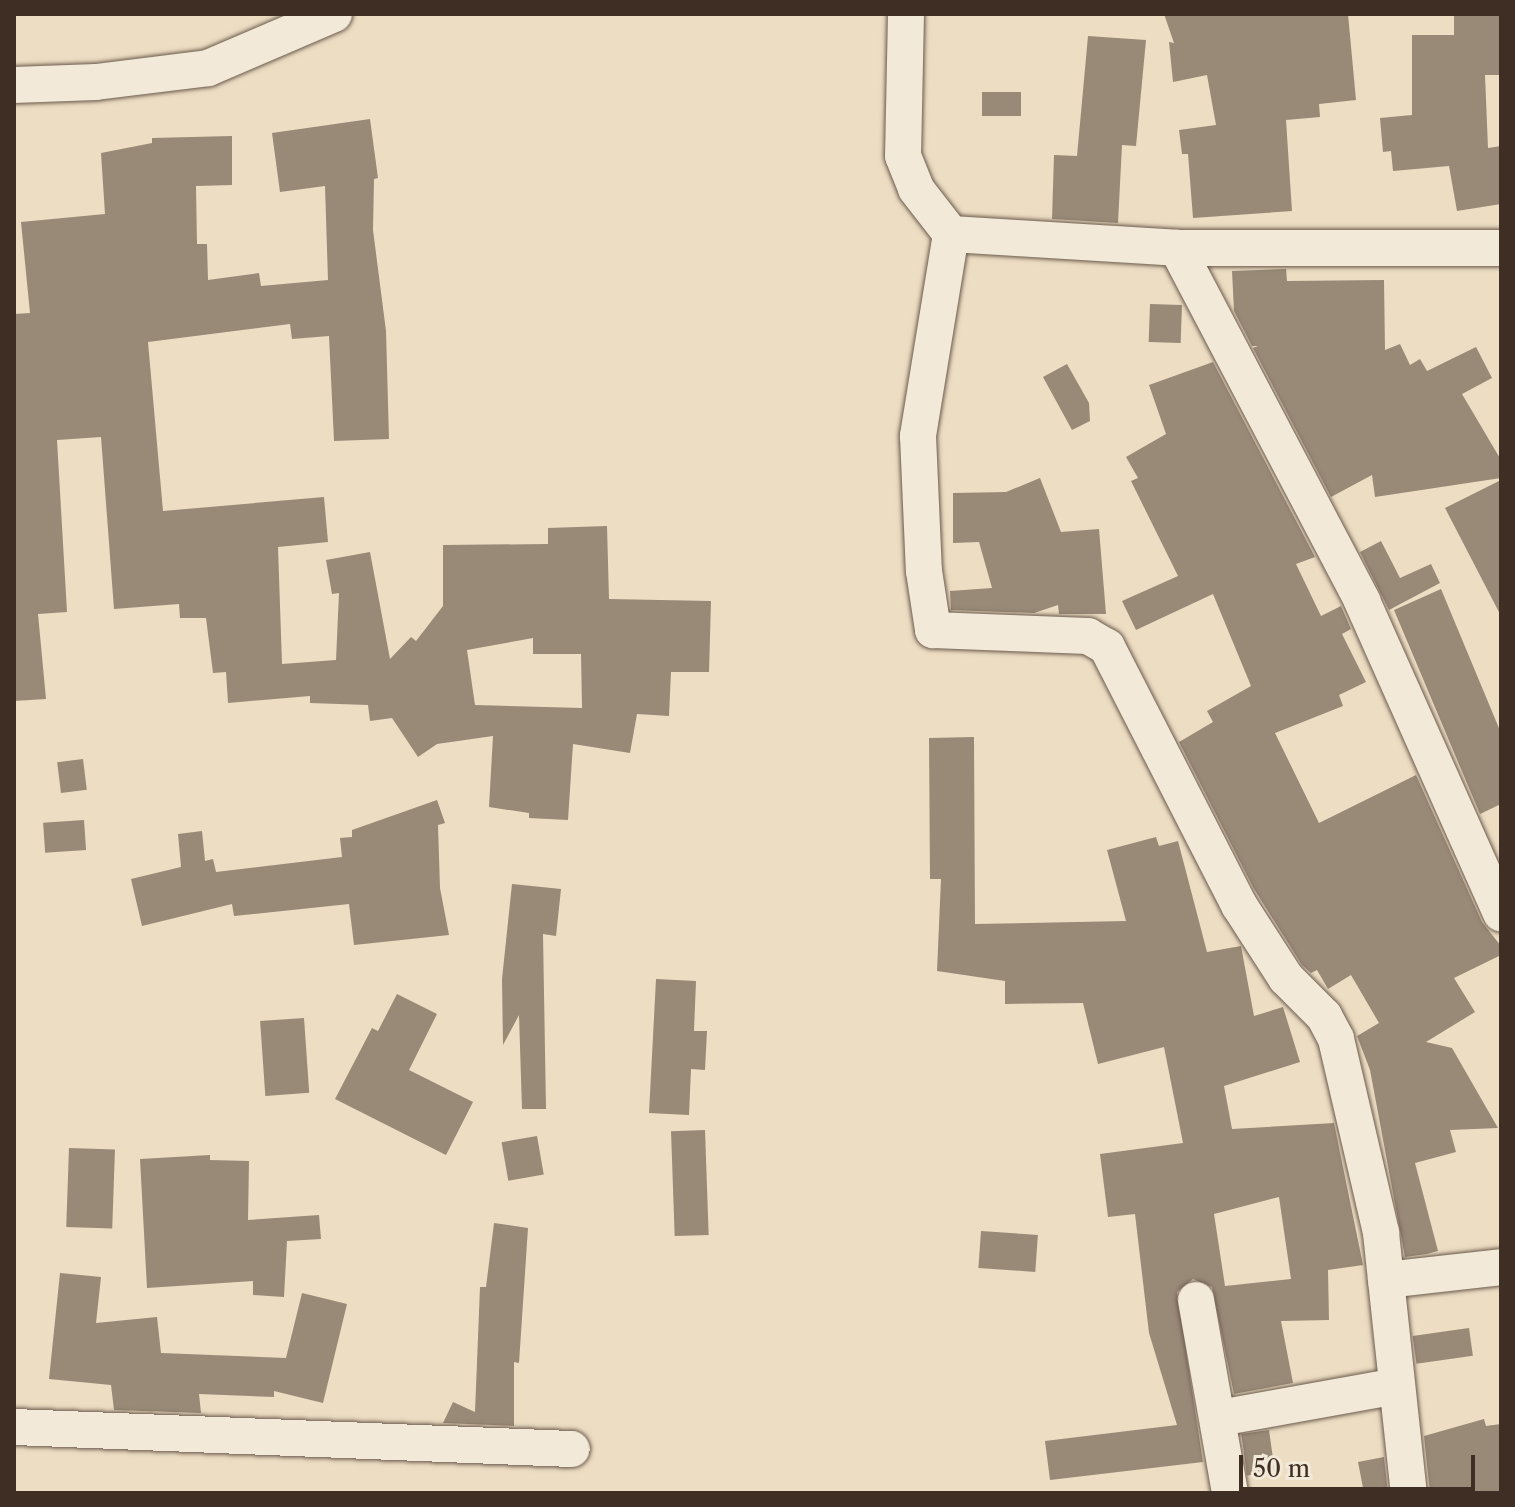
<!DOCTYPE html>
<html>
<head>
<meta charset="utf-8">
<style>
	body { margin:0 }
	#map { position:relative; width:1515px; height:1507px; overflow:hidden; background:#edddc3; font-family:"Libre Caslon Text",serif }
	div>[style] { position:absolute }
	.building>* { inset:0; background:#998977; transform-origin:0 0 }
	.roads { filter:drop-shadow(0 0 2px #6a5a4c) drop-shadow(0 0 2px #6a5a4c) }
	.minor>* { height:36px; margin:-18px; padding:0 18px; transform-origin:18px; border-radius:18px; background:#f3e9d8 }
	span { translate:-50% -50%; white-space:nowrap; text-align:center; line-height:1.15; -webkit-text-stroke:7px #f3e9d8; paint-order:stroke }
	.frame { position:absolute; inset:0; border:16px solid #3f2e24; pointer-events:none }
	.scale { position:absolute; left:1239px; top:1455px; width:236px; height:36px; box-sizing:border-box; border:4px solid #3f2e24; border-top:0; padding-left:10px; font-size:24px; line-height:28px; white-space:nowrap; color:#3f2e24; -webkit-text-stroke:6px #f3e9d8; paint-order:stroke }
</style>
</head>
<body>
<div id="map">
	<div class="building">
		<i style="clip-path:polygon(1164px 14px,1348px 14px,1356px 100px,1319px 104px,1320px 117px,1286px 120px,1292px 211px,1193px 218px,1188px 154px,1182px 154px,1179px 130px,1216px 125px,1207px 75px,1173px 82px,1169px 42px,1174px 43px)"></i>
		<i style="clip-path:polygon(1454px 14px,1501px 14px,1501px 75px,1485px 75px,1488px 148px,1501px 146px,1501px 204px,1457px 211px,1449px 166px,1393px 171px,1391px 151px,1383px 152px,1380px 118px,1412px 115px,1412px 35px,1454px 35px)"></i>
		<i style="clip-path:polygon(1088px 36px,1146px 40px,1136px 146px,1122px 145px,1118px 223px,1052px 219px,1054px 155px,1077px 156px)"></i>
		<i style="left:1021px;top:92px;width:24px;height:39px;rotate:90deg"></i>
		<i style="clip-path:polygon(evenodd,370px 119px,378px 178px,374px 179px,373px 230px,386px 331px,389px 439px,334px 441px,329px 336px,292px 339px,290px 324px,148px 342px,163px 511px,324px 497px,328px 542px,278px 547px,282px 664px,336px 660px,339px 593px,332px 594px,326px 560px,370px 552px,390px 659px,411px 637px,416px 641px,443px 606px,443px 545px,548px 544px,548px 528px,607px 526px,609px 599px,711px 601px,709px 672px,671px 672px,669px 716px,637px 714px,630px 753px,573px 744px,568px 820px,529px 818px,529px 813px,489px 807px,493px 736px,437px 744px,418px 757px,392px 718px,370px 721px,368px 705px,310px 703px,310px 696px,228px 703px,226px 672px,213px 673px,206px 618px,180px 618px,179px 604px,114px 609px,101px 437px,57px 440px,67px 612px,38px 614px,46px 699px,14px 701px,14px 314px,30px 313px,21px 222px,105px 214px,101px 153px,152px 143px,152px 138px,232px 136px,232px 185px,196px 186px,197px 244px,207px 244px,208px 280px,259px 273px,261px 286px,328px 280px,325px 186px,280px 192px,272px 133px,370px 119px,533px 638px,533px 654px,581px 654px,582px 708px,475px 705px,467px 650px,533px 638px)"></i>
		<i style="clip-path:polygon(1286px 269px,1287px 281px,1384px 280px,1385px 350px,1400px 344px,1410px 365px,1420px 359px,1427px 371px,1476px 347px,1492px 378px,1462px 394px,1501px 460px,1501px 478px,1375px 497px,1372px 475px,1331px 497px,1253px 348px,1258px 346px,1252px 346px,1234px 311px,1232px 271px)"></i>
		<i style="left:1150px;top:304px;width:32px;height:38px;rotate:2deg"></i>
		<i style="clip-path:polygon(1213px 362px,1315px 557px,1296px 564px,1321px 616px,1341px 606px,1351px 629px,1342px 634px,1366px 682px,1339px 695px,1343px 706px,1275px 733px,1319px 823px,1416px 775px,1482px 922px,1501px 946px,1501px 955px,1454px 978px,1475px 1012px,1426px 1042px,1452px 1048px,1498px 1128px,1450px 1130px,1456px 1152px,1415px 1163px,1438px 1251px,1427px 1254px,1405px 1257px,1370px 1070px,1357px 1036px,1379px 1023px,1351px 975px,1328px 989px,1317px 970px,1311px 973px,1302px 965px,1254px 889px,1179px 742px,1213px 722px,1207px 711px,1251px 686px,1213px 594px,1136px 630px,1122px 601px,1178px 576px,1131px 481px,1138px 478px,1126px 457px,1166px 434px,1149px 385px)"></i>
		<i style="clip-path:polygon(1067px 364px,1089px 403px,1090px 421px,1072px 430px,1043px 377px)"></i>
		<i style="clip-path:polygon(1040px 478px,1061px 532px,1099px 529px,1106px 614px,1059px 614px,1058px 605px,1034px 613px,951px 610px,950px 591px,992px 588px,979px 542px,953px 543px,953px 493px,1006px 492px)"></i>
		<i style="clip-path:polygon(1501px 480px,1501px 616px,1445px 508px)"></i>
		<i style="clip-path:polygon(1381px 541px,1400px 578px,1431px 564px,1440px 583px,1389px 610px,1360px 552px)"></i>
		<i style="clip-path:polygon(1441px 589px,1501px 733px,1501px 804px,1480px 814px,1394px 610px)"></i>
		<i style="clip-path:polygon(evenodd,974px 737px,975px 924px,1126px 921px,1107px 850px,1156px 837px,1159px 846px,1178px 841px,1207px 952px,1241px 946px,1254px 1016px,1283px 1007px,1300px 1062px,1224px 1086px,1232px 1129px,1334px 1123px,1363px 1265px,1328px 1270px,1329px 1320px,1281px 1321px,1293px 1383px,1234px 1394px,1212px 1287px,1193px 1279px,1177px 1292px,1203px 1462px,1050px 1480px,1045px 1441px,1177px 1425px,1149px 1333px,1135px 1214px,1108px 1217px,1100px 1154px,1183px 1143px,1164px 1047px,1098px 1064px,1083px 1003px,1005px 1004px,1005px 981px,937px 971px,941px 879px,930px 879px,929px 738px,974px 737px,1279px 1197px,1291px 1279px,1225px 1286px,1214px 1214px,1279px 1197px)"></i>
		<i style="left:83px;top:759px;width:31px;height:26px;rotate:83deg"></i>
		<i style="clip-path:polygon(437px 800px,445px 823px,438px 825px,440px 888px,449px 935px,354px 945px,349px 904px,234px 916px,232px 904px,142px 926px,131px 879px,181px 867px,178px 834px,202px 831px,205px 861px,213px 859px,216px 872px,342px 857px,340px 838px,352px 837px,352px 830px)"></i>
		<i style="left:84px;top:820px;width:30px;height:41px;rotate:86deg"></i>
		<i style="clip-path:polygon(512px 884px,561px 889px,556px 936px,543px 934px,546px 1109px,522px 1109px,519px 1015px,503px 1045px,502px 979px)"></i>
		<i style="clip-path:polygon(656px 979px,696px 981px,694px 1031px,707px 1031px,705px 1070px,691px 1069px,689px 1115px,649px 1113px)"></i>
		<i style="clip-path:polygon(397px 994px,437px 1014px,409px 1070px,473px 1102px,446px 1155px,335px 1099px,372px 1028px,378px 1031px)"></i>
		<i style="left:304px;top:1018px;width:75px;height:44px;rotate:86deg"></i>
		<i style="left:705px;top:1130px;width:105px;height:34px;rotate:88deg"></i>
		<i style="left:537px;top:1136px;width:39px;height:36px;rotate:80deg"></i>
		<i style="left:69px;top:1148px;width:46px;height:79px;rotate:2deg"></i>
		<i style="clip-path:polygon(210px 1155px,210px 1160px,249px 1161px,248px 1220px,319px 1215px,321px 1239px,287px 1241px,284px 1297px,253px 1295px,253px 1281px,147px 1288px,140px 1159px)"></i>
		<i style="clip-path:polygon(494px 1223px,528px 1228px,519px 1363px,514px 1362px,514px 1426px,443px 1423px,453px 1402px,475px 1412px,480px 1287px,486px 1287px)"></i>
		<i style="left:981px;top:1231px;width:57px;height:37px;rotate:4deg"></i>
		<i style="clip-path:polygon(60px 1273px,101px 1277px,96px 1323px,157px 1317px,161px 1353px,286px 1358px,302px 1293px,347px 1304px,323px 1403px,274px 1391px,274px 1397px,199px 1394px,201px 1413px,114px 1410px,111px 1385px,49px 1379px)"></i>
		<i style="left:1469px;top:1328px;width:28px;height:57px;rotate:82deg"></i>
		<i style="clip-path:polygon(1484px 1419px,1486px 1426px,1501px 1424px,1501px 1493px,1430px 1493px,1424px 1436px)"></i>
		<i style="left:1269px;top:1430px;width:42px;height:28px;rotate:82deg"></i>
		<i style="clip-path:polygon(1384px 1457px,1388px 1493px,1364px 1493px,1358px 1462px)"></i>
	</div>
	<div class="roads">
		<div class="minor">
			<i style="left:906px;top:14px;width:142px;rotate:91.2deg"></i>
			<i style="left:903px;top:156px;width:35px;rotate:68deg"></i>
			<i style="left:916px;top:189px;width:57px;rotate:52.1deg"></i>
			<i style="left:951px;top:234px;width:205px;rotate:99.3deg"></i>
			<i style="left:918px;top:436px;width:135px;rotate:87.5deg"></i>
			<i style="left:924px;top:571px;width:60px;rotate:81.3deg"></i>
			<i style="left:933px;top:630px;width:155px;rotate:2.2deg"></i>
			<i style="left:1088px;top:636px;width:22px;rotate:30deg"></i>
			<i style="left:1107px;top:647px;width:290px;rotate:62.9deg"></i>
			<i style="left:1239px;top:905px;width:87px;rotate:57.2deg"></i>
			<i style="left:1286px;top:978px;width:54px;rotate:45deg"></i>
			<i style="left:1324px;top:1016px;width:26px;rotate:62deg"></i>
			<i style="left:1336px;top:1039px;width:199px;rotate:76.9deg"></i>
			<i style="left:1381px;top:1233px;width:262px;rotate:83.9deg"></i>
			<i style="left:14px;top:85px;width:82px;rotate:-2.1deg"></i>
			<i style="left:96px;top:82px;width:113px;rotate:-7.1deg"></i>
			<i style="left:208px;top:68px;width:137px;rotate:-23.2deg"></i>
			<i style="left:951px;top:234px;width:226px;rotate:3.5deg"></i>
			<i style="left:1177px;top:248px;width:324px"></i>
			<i style="left:1177px;top:248px;width:399px;rotate:62.3deg"></i>
			<i style="left:1362px;top:601px;width:342px;rotate:66deg"></i>
			<i style="left:1386px;top:1280px;width:116px;rotate:-6.4deg"></i>
			<i style="left:1196px;top:1300px;width:196px;rotate:80deg"></i>
			<i style="left:1219px;top:1418px;width:180px;rotate:-10.2deg"></i>
			<i style="left:14px;top:1427px;width:558px;rotate:2.26deg"></i>
		</div>
	</div>
	<div class="frame"></div>
	<div class="scale">50 m</div>
</div>
</body>
</html>
